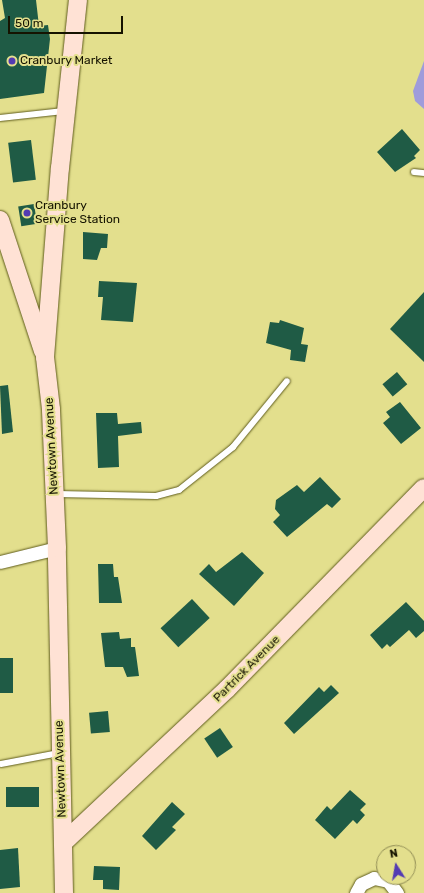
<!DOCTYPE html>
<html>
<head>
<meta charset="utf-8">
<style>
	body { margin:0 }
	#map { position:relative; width:424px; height:893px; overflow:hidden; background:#e3df8d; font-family:Rubik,sans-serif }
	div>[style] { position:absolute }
	.water>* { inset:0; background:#9f9cdb }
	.building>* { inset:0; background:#1f5b45; transform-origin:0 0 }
	.roads { filter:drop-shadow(0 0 1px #5f5c1d) drop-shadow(0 0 1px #5f5c1d) }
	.lane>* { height:6px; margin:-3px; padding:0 3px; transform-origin:3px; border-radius:3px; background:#fff }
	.street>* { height:13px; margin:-6.5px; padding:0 6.5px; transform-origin:6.5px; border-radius:6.5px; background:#fff }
	.secondary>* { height:18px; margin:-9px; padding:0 9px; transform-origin:9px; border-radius:9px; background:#ffe2d5 }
	.dots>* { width:11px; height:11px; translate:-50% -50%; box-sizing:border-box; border:2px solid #e3df8d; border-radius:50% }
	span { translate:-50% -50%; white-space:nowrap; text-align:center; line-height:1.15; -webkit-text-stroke:4px #e3df8d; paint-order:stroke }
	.poi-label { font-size:12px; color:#151300 }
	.left { translate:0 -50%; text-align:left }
	.street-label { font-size:12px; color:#151300 }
	.north { position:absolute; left:376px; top:845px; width:40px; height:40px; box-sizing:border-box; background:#e3df8d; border:1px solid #918d55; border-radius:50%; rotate:349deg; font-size:11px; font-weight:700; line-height:16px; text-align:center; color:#151300 }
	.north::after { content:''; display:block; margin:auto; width:14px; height:18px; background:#533bb3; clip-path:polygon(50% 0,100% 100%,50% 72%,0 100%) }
	.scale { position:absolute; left:8px; top:16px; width:115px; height:18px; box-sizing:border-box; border:2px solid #151300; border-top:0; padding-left:5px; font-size:12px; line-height:14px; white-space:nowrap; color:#151300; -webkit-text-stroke:3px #e3df8d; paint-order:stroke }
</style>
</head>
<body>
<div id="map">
	<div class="water">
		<i style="clip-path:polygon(424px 61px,424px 109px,415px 101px,413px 91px)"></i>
	</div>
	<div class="building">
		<i style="clip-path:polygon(2px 0,36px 0,39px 26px,48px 25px,50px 39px,44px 93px,0 99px,0 21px,5px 18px)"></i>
		<i style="clip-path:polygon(402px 129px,420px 150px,414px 156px,416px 158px,395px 172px,377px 152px)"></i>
		<i style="left:31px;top:140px;width:40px;height:23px;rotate:83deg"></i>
		<i style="left:34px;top:204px;width:20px;height:16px;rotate:81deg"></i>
		<i style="clip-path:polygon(83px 232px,108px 234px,107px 248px,101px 248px,97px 260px,83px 259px)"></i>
		<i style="clip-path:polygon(99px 281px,137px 283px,133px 322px,101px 320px,103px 297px,98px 297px)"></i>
		<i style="clip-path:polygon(424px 292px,424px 362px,390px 329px)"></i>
		<i style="clip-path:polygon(280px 320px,304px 328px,301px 344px,308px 345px,305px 362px,290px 360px,291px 350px,266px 343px,270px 322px,279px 323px)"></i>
		<i style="left:397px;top:372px;width:16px;height:19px;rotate:50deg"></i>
		<i style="clip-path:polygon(8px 385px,13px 432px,2px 434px,0 386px)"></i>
		<i style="clip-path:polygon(400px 402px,421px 428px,401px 444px,383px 423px,390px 417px,386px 412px)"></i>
		<i style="clip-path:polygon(96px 413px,117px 413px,118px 424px,141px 422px,142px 433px,118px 436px,119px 467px,98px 468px)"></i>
		<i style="clip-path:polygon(320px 477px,341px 499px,332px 508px,327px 504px,287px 537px,273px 522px,280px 515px,275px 509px,276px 500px,297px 485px,304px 492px)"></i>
		<i style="clip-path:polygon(242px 552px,264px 573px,234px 606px,199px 574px,209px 564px,216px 572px)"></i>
		<i style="clip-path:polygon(98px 564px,113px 564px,114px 577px,118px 577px,122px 603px,99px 603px)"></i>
		<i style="left:192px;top:599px;width:26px;height:43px;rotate:47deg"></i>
		<i style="clip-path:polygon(406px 602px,424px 621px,424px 631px,416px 638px,409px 630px,390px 647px,387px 644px,382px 649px,370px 635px)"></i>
		<i style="clip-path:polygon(119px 632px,120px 639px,131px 638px,131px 647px,135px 647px,139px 676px,127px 677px,123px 667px,105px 667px,101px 633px)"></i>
		<i style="left:0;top:658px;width:13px;height:35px"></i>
		<i style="clip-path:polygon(331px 685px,339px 693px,294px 734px,284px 723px,319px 687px,324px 692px)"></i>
		<i style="left:108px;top:711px;width:21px;height:19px;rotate:85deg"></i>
		<i style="left:220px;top:728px;width:23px;height:19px;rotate:56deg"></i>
		<i style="left:39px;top:787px;width:20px;height:33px;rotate:90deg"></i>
		<i style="clip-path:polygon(350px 790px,366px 804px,360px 810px,365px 815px,357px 824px,353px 820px,335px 839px,315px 820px,327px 806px,331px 810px)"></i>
		<i style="clip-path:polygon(172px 802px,185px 814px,172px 827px,176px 830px,156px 850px,142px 836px)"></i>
		<i style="clip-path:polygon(18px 848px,20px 887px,0 889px,0 850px)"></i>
		<i style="clip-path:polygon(94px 866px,120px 867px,119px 890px,103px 889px,103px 880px,93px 880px)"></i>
	</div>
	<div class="roads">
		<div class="lane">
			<i style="left:0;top:118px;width:64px;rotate:-6.2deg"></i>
			<i style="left:414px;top:172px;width:10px;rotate:6deg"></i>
			<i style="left:57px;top:494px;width:99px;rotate:1.2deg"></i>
			<i style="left:156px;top:496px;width:24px;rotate:-15deg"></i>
			<i style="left:179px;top:490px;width:69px;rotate:-38.5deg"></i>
			<i style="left:233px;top:447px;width:85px;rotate:-50.7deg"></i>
			<i style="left:1px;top:764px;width:59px;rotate:-10.7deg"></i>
		</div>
		<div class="street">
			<i style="left:0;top:562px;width:59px;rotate:-13.8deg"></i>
			<i style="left:356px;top:893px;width:10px;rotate:-61deg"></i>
			<i style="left:361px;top:884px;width:14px;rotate:-25deg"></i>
			<i style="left:374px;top:878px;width:14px;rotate:12deg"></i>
			<i style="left:388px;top:881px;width:15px;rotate:53deg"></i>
		</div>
		<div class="secondary">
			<i style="left:0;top:220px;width:138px;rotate:71.8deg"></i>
			<i style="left:63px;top:843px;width:225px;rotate:-43.2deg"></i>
			<i style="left:227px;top:689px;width:281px;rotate:-45.6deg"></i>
			<i style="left:64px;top:893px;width:345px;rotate:-91.2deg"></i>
			<i style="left:57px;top:548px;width:139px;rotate:-92.5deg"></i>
			<i style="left:51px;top:409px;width:52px;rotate:-96.6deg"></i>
			<i style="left:45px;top:357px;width:190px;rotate:-85.5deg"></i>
			<i style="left:60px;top:168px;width:169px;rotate:-83.9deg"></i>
		</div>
	</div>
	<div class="dots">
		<i style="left:12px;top:61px;background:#533bb3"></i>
		<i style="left:27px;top:213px;background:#533bb3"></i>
	</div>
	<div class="poi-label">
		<span class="left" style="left:20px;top:61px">Cranbury Market</span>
		<span class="left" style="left:35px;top:213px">Cranbury<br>Service Station</span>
	</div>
	<div class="street-label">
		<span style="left:52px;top:446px;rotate:-93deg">Newtown Avenue</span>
		<span style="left:247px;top:669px;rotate:-45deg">Partrick Avenue</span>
		<span style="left:61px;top:769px;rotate:-92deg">Newtown Avenue</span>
	</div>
	<div class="north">N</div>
	<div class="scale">50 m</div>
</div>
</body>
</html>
